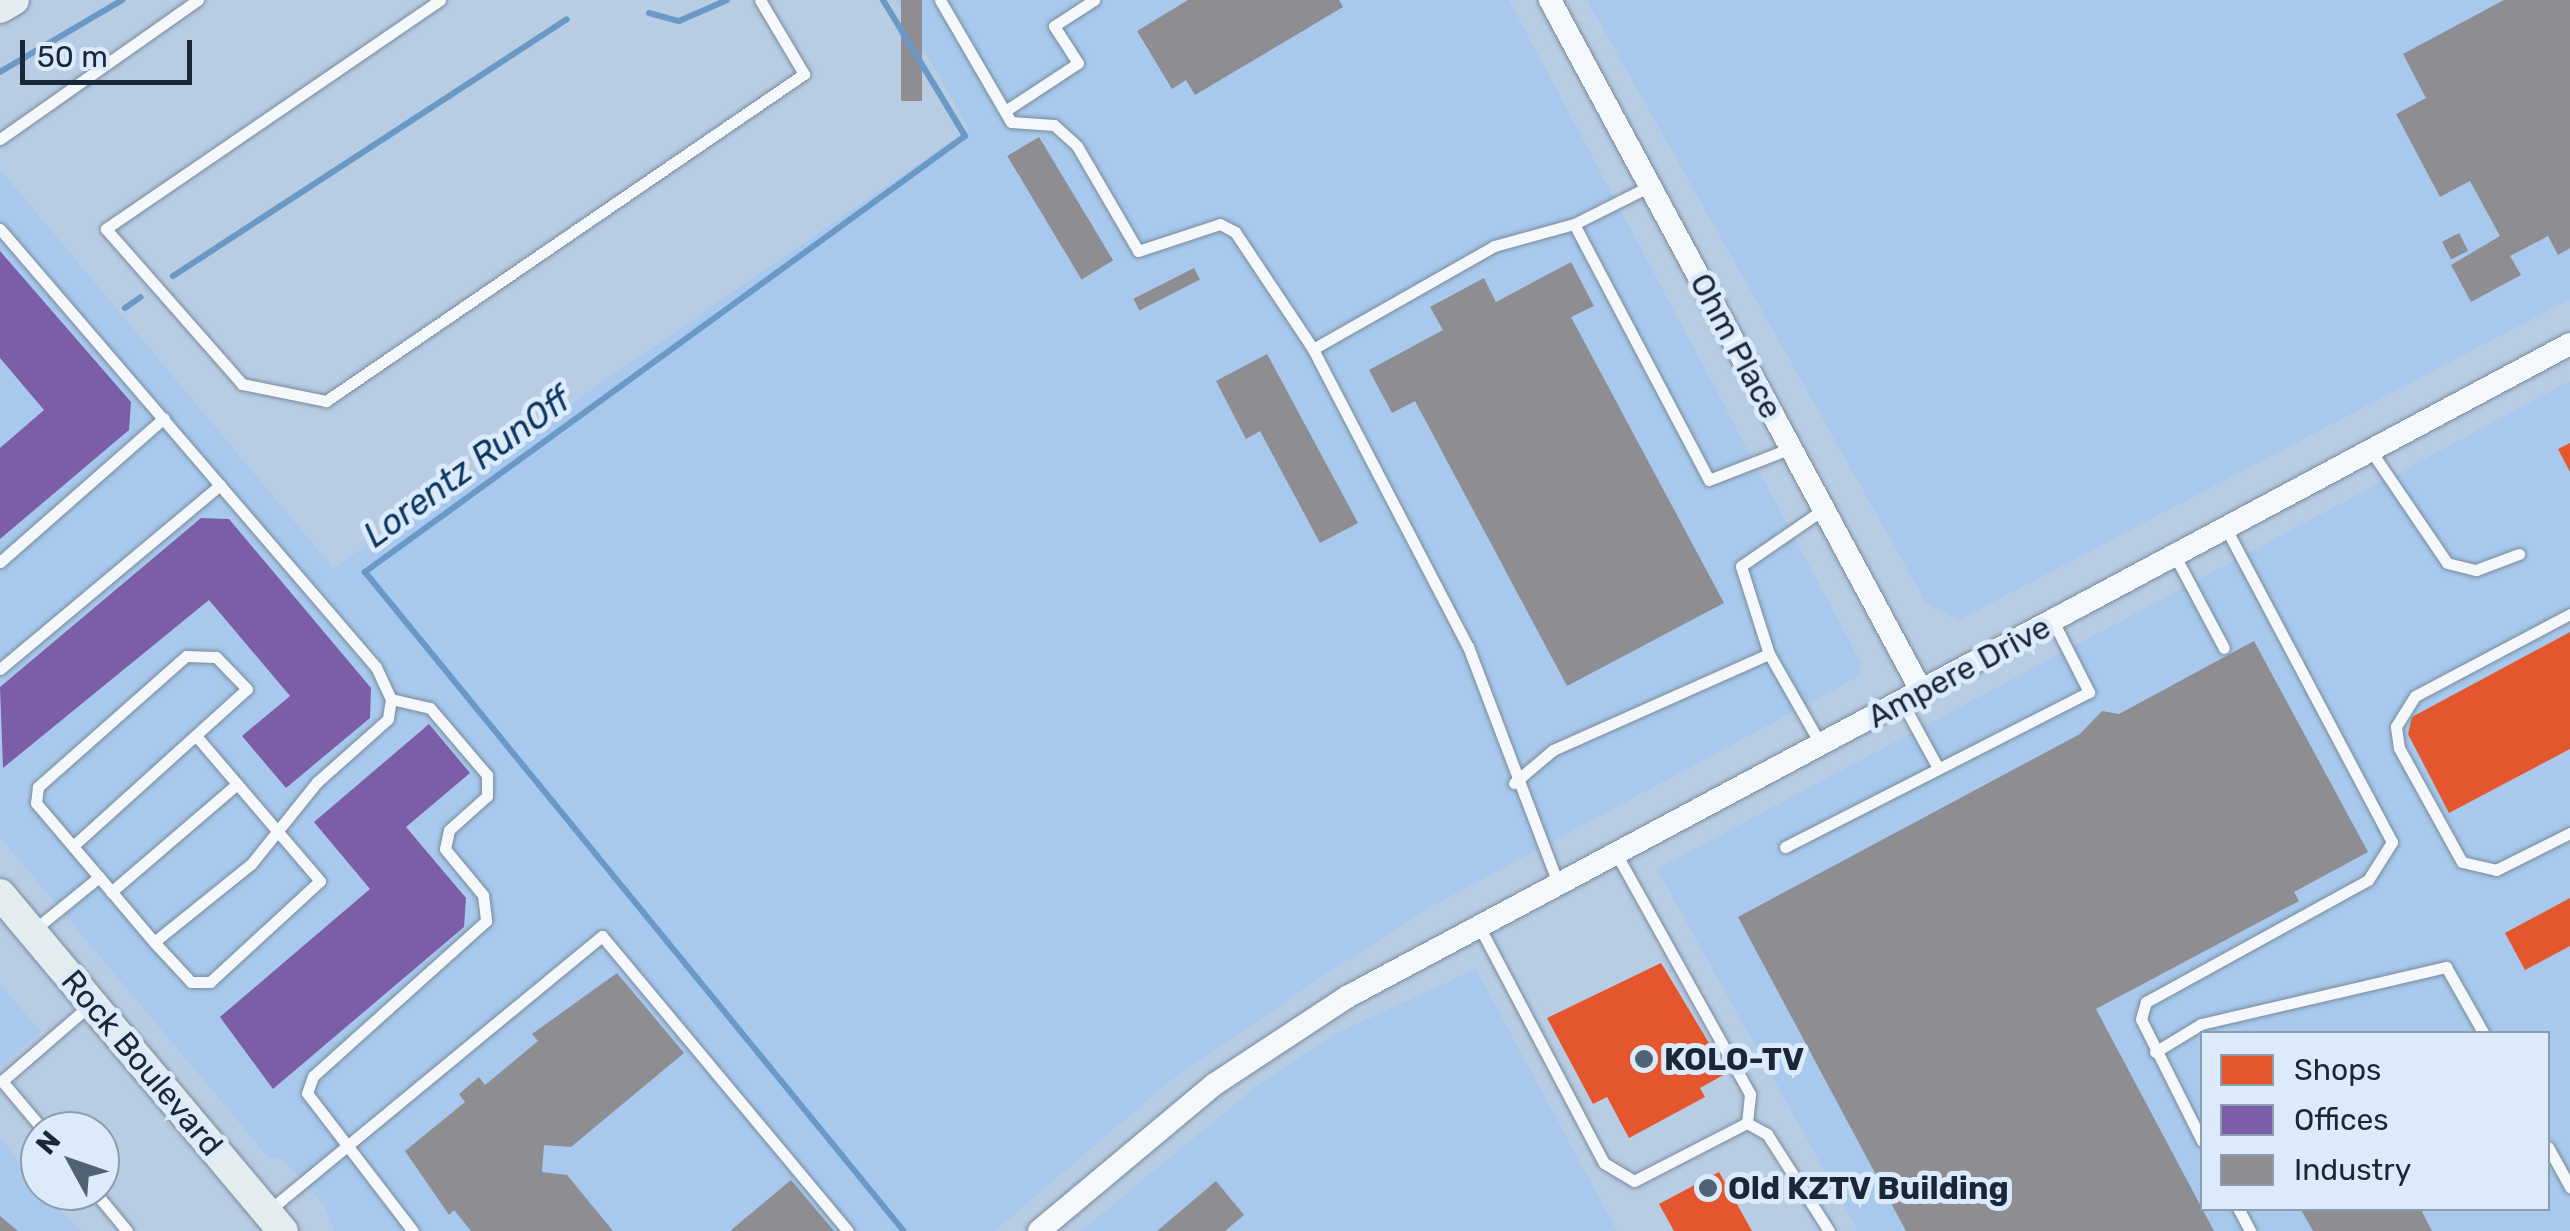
<!DOCTYPE html>
<html>
<head>
<meta charset="utf-8">
<style>
	body { margin:0 }
	#map { position:relative; width:2570px; height:1231px; overflow:hidden; background:#b8cde4; font-family:Rubik,sans-serif }
	div>[style] { position:absolute }
	.built>* { inset:0; background:#a8c9ed }
	.shops>* { inset:0; background:#e4572e }
	.offices>* { inset:0; background:#7b5ea7 }
	.industry>* { inset:0; background:#8d8d92; transform-origin:0 0 }
	.stream>* { height:6px; margin:-3px; padding:0 3px; transform-origin:3px; border-radius:3px; background:#6a98c7 }
	.roads { filter:drop-shadow(0 0 2px #7a8a9b) drop-shadow(0 0 2px #7a8a9b) }
	.lane>* { height:11px; margin:-5.5px; padding:0 5.5px; transform-origin:5.5px; border-radius:5.5px; background:#f4f8fb }
	.street>* { height:22px; margin:-11px; padding:0 11px; transform-origin:11px; border-radius:11px; background:#f4f8fb }
	.secondary>* { height:30px; margin:-15px; padding:0 15px; transform-origin:15px; border-radius:15px; background:#e4ecef }
	.dots>* { width:28px; height:28px; translate:-50% -50%; box-sizing:border-box; border:5px solid #dbebfc; border-radius:50% }
	span { translate:-50% -50%; white-space:nowrap; text-align:center; line-height:1.15; -webkit-text-stroke:10px #dbebfc; paint-order:stroke }
	.street-label { font-size:32px; color:#192838 }
	.poi-label { font-size:32px; color:#192838; font-weight:700 }
	.left { translate:0 -50%; text-align:left }
	.water-label { font-size:35px; color:#0e385f; font-style:italic }
	.legend { position:absolute; left:2200px; top:1031px; width:350px; height:180px; box-sizing:border-box; background:#dbebfc; border:2px solid #8d9dae; margin:0; padding:12px 18px; list-style:none; font-size:30px; color:#192838 }
	.legend li { display:flex; align-items:center; gap:20px; height:50px }
	.legend b { width:50px; border:2px solid #8d9dae }
	.north { position:absolute; left:20px; top:1111px; width:100px; height:100px; box-sizing:border-box; background:#dbebfc; border:2px solid #8d9dae; border-radius:50%; rotate:310deg; font-size:28px; font-weight:700; line-height:40px; text-align:center; color:#192838 }
	.north::after { content:''; display:block; margin:auto; width:35px; height:45px; background:#516274; clip-path:polygon(50% 0,100% 100%,50% 72%,0 100%) }
	.scale { position:absolute; left:20px; top:40px; width:172px; height:45px; box-sizing:border-box; border:5px solid #192838; border-top:0; padding-left:12px; font-size:30px; line-height:35px; white-space:nowrap; color:#192838; -webkit-text-stroke:8px #dbebfc; paint-order:stroke }
</style>
</head>
<body>
<div id="map">
	<div class="built">
		<i style="clip-path:polygon(896px 0,1509px 0,1861px 663px,1860px 676px,1436px 904px,1323px 976px,1169px 1082px,995px 1231px,334px 1231px,324px 1205px,283px 1159px,268px 1157px,0 837px,0 169px,333px 568px,969px 129px)"></i>
		<i style="clip-path:polygon(1587px 0,2570px 0,2570px 299px,1959px 620px,1927px 604px)"></i>
		<i style="clip-path:polygon(evenodd,2570px 381px,2570px 1231px,1858px 1231px,1657px 869px,2570px 381px,2202px 1034px,2548px 1034px,2548px 1208px,2202px 1208px,2202px 1034px)"></i>
		<i style="clip-path:polygon(1476px 969px,1617px 1231px,1081px 1231px,1260px 1083px,1343px 1030px)"></i>
		<i style="clip-path:polygon(0 984px,41px 1032px,0 1067px)"></i>
		<i style="clip-path:polygon(0 1137px,40px 1191px,81px 1231px,0 1231px)"></i>
	</div>
	<div class="shops">
		<i style="clip-path:polygon(2570px 443px,2570px 472px,2558px 449px)"></i>
		<i style="clip-path:polygon(2570px 632px,2570px 749px,2449px 813px,2408px 734px,2412px 717px)"></i>
		<i style="clip-path:polygon(2570px 898px,2570px 946px,2525px 970px,2505px 933px)"></i>
		<i style="clip-path:polygon(1661px 963px,1727px 1073px,1700px 1088px,1705px 1097px,1629px 1138px,1607px 1097px,1593px 1104px,1547px 1018px)"></i>
		<i style="clip-path:polygon(1719px 1172px,1752px 1231px,1674px 1231px,1659px 1204px)"></i>
	</div>
	<div class="offices">
		<i style="clip-path:polygon(0 251px,131px 402px,129px 430px,0 539px,0 448px,44px 410px,0 358px)"></i>
		<i style="clip-path:polygon(201px 518px,229px 519px,371px 688px,370px 718px,286px 788px,242px 736px,290px 696px,209px 600px,3px 768px,0 687px)"></i>
		<i style="clip-path:polygon(429px 724px,470px 773px,406px 827px,466px 898px,464px 927px,273px 1089px,220px 1017px,370px 889px,314px 822px)"></i>
	</div>
	<div class="industry">
		<i style="left:901px;top:0;width:21px;height:101px"></i>
		<i style="clip-path:polygon(1188px 0,1339px 0,1343px 7px,1195px 95px,1186px 80px,1172px 89px,1137px 31px)"></i>
		<i style="clip-path:polygon(2504px 0,2570px 0,2570px 248px,2558px 255px,2548px 236px,2510px 256px,2521px 275px,2471px 302px,2451px 265px,2500px 236px,2470px 181px,2440px 197px,2396px 114px,2426px 98px,2403px 54px)"></i>
		<i style="left:1039px;top:137px;width:144px;height:37px;rotate:59deg"></i>
		<i style="left:2459px;top:233px;width:20px;height:19px;rotate:63deg"></i>
		<i style="clip-path:polygon(1571px 262px,1594px 306px,1571px 317px,1724px 603px,1567px 686px,1415px 401px,1392px 413px,1369px 370px,1443px 330px,1430px 307px,1484px 278px,1496px 302px)"></i>
		<i style="left:1194px;top:268px;width:13px;height:68px;rotate:63deg"></i>
		<i style="clip-path:polygon(1267px 354px,1358px 523px,1320px 543px,1260px 431px,1246px 439px,1216px 381px)"></i>
		<i style="clip-path:polygon(2254px 641px,2368px 852px,2294px 892px,2299px 901px,2096px 1009px,2214px 1231px,1906px 1231px,1738px 917px,2080px 734px,2102px 711px,2119px 714px)"></i>
		<i style="clip-path:polygon(617px 973px,684px 1053px,571px 1147px,544px 1145px,542px 1172px,567px 1175px,613px 1231px,471px 1231px,454px 1210px,449px 1215px,405px 1151px,465px 1102px,459px 1094px,479px 1077px,485px 1085px,538px 1041px,532px 1034px)"></i>
		<i style="clip-path:polygon(791px 1180px,834px 1231px,730px 1231px)"></i>
		<i style="clip-path:polygon(1216px 1181px,1244px 1215px,1225px 1231px,1157px 1231px)"></i>
		<i style="clip-path:polygon(2300px 1208px,2420px 1208px,2432px 1231px,2313px 1231px)"></i>
		<i style="clip-path:polygon(0 1216px,18px 1231px,0 1231px)"></i>
	</div>
	<div class="stream">
		<i style="left:883px;top:0;width:159px;rotate:58.9deg"></i>
		<i style="left:965px;top:136px;width:742px;rotate:144deg"></i>
		<i style="left:365px;top:572px;width:850px;rotate:50.73deg"></i>
		<i style="left:649px;top:13px;width:31px;rotate:15deg"></i>
		<i style="left:679px;top:21px;width:52px;rotate:-23.6deg"></i>
		<i style="left:0;top:72px;width:142px;rotate:-30.5deg"></i>
		<i style="left:173px;top:276px;width:470px;rotate:-33.1deg"></i>
		<i style="left:125px;top:308px;width:19px;rotate:-35deg"></i>
	</div>
	<div class="roads">
		<div class="lane">
			<i style="left:440px;top:0;width:405px;rotate:145.6deg"></i>
			<i style="left:106px;top:229px;width:206px;rotate:48.7deg"></i>
			<i style="left:242px;top:384px;width:86px;rotate:11.4deg"></i>
			<i style="left:326px;top:401px;width:579px;rotate:-34.38deg"></i>
			<i style="left:804px;top:74px;width:86px;rotate:-120.7deg"></i>
			<i style="left:940px;top:0;width:141px;rotate:59.8deg"></i>
			<i style="left:1011px;top:122px;width:43px;rotate:4deg"></i>
			<i style="left:1054px;top:125px;width:31px;rotate:42deg"></i>
			<i style="left:1077px;top:146px;width:121px;rotate:59.8deg"></i>
			<i style="left:1138px;top:251px;width:86px;rotate:-18.2deg"></i>
			<i style="left:1220px;top:224px;width:17px;rotate:28deg"></i>
			<i style="left:1235px;top:232px;width:141px;rotate:56.3deg"></i>
			<i style="left:1005px;top:111px;width:87px;rotate:-33.3deg"></i>
			<i style="left:1078px;top:63px;width:44px;rotate:-123deg"></i>
			<i style="left:1054px;top:26px;width:48px;rotate:-33deg"></i>
			<i style="left:0;top:139px;width:242px;rotate:-35.1deg"></i>
			<i style="left:1650px;top:186px;width:85px;rotate:153.4deg"></i>
			<i style="left:1574px;top:224px;width:289px;rotate:62.2deg"></i>
			<i style="left:1709px;top:480px;width:88px;rotate:-21.3deg"></i>
			<i style="left:0;top:229px;width:577px;rotate:49.36deg"></i>
			<i style="left:376px;top:667px;width:35px;rotate:65deg"></i>
			<i style="left:391px;top:699px;width:20px;rotate:99deg"></i>
			<i style="left:388px;top:719px;width:95px;rotate:138.4deg"></i>
			<i style="left:317px;top:782px;width:105px;rotate:128.8deg"></i>
			<i style="left:251px;top:864px;width:124px;rotate:141.2deg"></i>
			<i style="left:154px;top:942px;width:85px;rotate:-130.2deg"></i>
			<i style="left:99px;top:877px;width:82px;rotate:140.9deg"></i>
			<i style="left:2371px;top:451px;width:135px;rotate:55.8deg"></i>
			<i style="left:2447px;top:563px;width:30px;rotate:14deg"></i>
			<i style="left:2476px;top:570px;width:46px;rotate:-20.4deg"></i>
			<i style="left:2175px;top:556px;width:104px;rotate:62deg"></i>
			<i style="left:0;top:562px;width:218px;rotate:-41.3deg"></i>
			<i style="left:2570px;top:614px;width:175px;rotate:152.1deg"></i>
			<i style="left:2415px;top:696px;width:36px;rotate:122deg"></i>
			<i style="left:2396px;top:727px;width:21px;rotate:82deg"></i>
			<i style="left:2399px;top:748px;width:130px;rotate:61.1deg"></i>
			<i style="left:2462px;top:862px;width:35px;rotate:13deg"></i>
			<i style="left:2496px;top:870px;width:83px;rotate:-26.6deg"></i>
			<i style="left:0;top:669px;width:287px;rotate:-39.9deg"></i>
			<i style="left:391px;top:699px;width:40px;rotate:13deg"></i>
			<i style="left:430px;top:708px;width:88px;rotate:49.6deg"></i>
			<i style="left:487px;top:775px;width:21px;rotate:90deg"></i>
			<i style="left:487px;top:796px;width:51px;rotate:138.2deg"></i>
			<i style="left:449px;top:830px;width:19px;rotate:102deg"></i>
			<i style="left:445px;top:849px;width:60px;rotate:50.4deg"></i>
			<i style="left:483px;top:895px;width:26px;rotate:83deg"></i>
			<i style="left:486px;top:921px;width:232px;rotate:138.1deg"></i>
			<i style="left:313px;top:1076px;width:18px;rotate:109deg"></i>
			<i style="left:307px;top:1093px;width:174px;rotate:52.5deg"></i>
			<i style="left:1902px;top:702px;width:75px;rotate:61.4deg"></i>
			<i style="left:1821px;top:745px;width:105px;rotate:-119.7deg"></i>
			<i style="left:1769px;top:654px;width:92px;rotate:-107.7deg"></i>
			<i style="left:1741px;top:566px;width:101px;rotate:-34.5deg"></i>
			<i style="left:1514px;top:783px;width:51px;rotate:-40.2deg"></i>
			<i style="left:1553px;top:750px;width:236px;rotate:-24deg"></i>
			<i style="left:73px;top:846px;width:234px;rotate:-42.1deg"></i>
			<i style="left:247px;top:689px;width:45px;rotate:-134.1deg"></i>
			<i style="left:216px;top:657px;width:30px;rotate:-178deg"></i>
			<i style="left:186px;top:656px;width:198px;rotate:138.5deg"></i>
			<i style="left:38px;top:787px;width:16px;rotate:97deg"></i>
			<i style="left:36px;top:803px;width:97px;rotate:49.6deg"></i>
			<i style="left:1785px;top:847px;width:341px;rotate:-27deg"></i>
			<i style="left:2089px;top:692px;width:80px;rotate:-116.9deg"></i>
			<i style="left:1559px;top:886px;width:256px;rotate:-110.8deg"></i>
			<i style="left:1468px;top:647px;width:336px;rotate:-117.5deg"></i>
			<i style="left:1313px;top:349px;width:208px;rotate:-29.6deg"></i>
			<i style="left:1494px;top:246px;width:83px;rotate:-15.4deg"></i>
			<i style="left:111px;top:892px;width:166px;rotate:-40.6deg"></i>
			<i style="left:1479px;top:926px;width:268px;rotate:62.2deg"></i>
			<i style="left:1604px;top:1163px;width:35px;rotate:31deg"></i>
			<i style="left:1634px;top:1181px;width:127px;rotate:-27.2deg"></i>
			<i style="left:1747px;top:1123px;width:29px;rotate:-84deg"></i>
			<i style="left:1750px;top:1094px;width:274px;rotate:-119.1deg"></i>
			<i style="left:154px;top:942px;width:54px;rotate:47.2deg"></i>
			<i style="left:191px;top:982px;width:19px"></i>
			<i style="left:210px;top:982px;width:149px;rotate:-42.6deg"></i>
			<i style="left:320px;top:881px;width:188px;rotate:-130.5deg"></i>
			<i style="left:2155px;top:1052px;width:54px;rotate:-31.3deg"></i>
			<i style="left:2201px;top:1024px;width:252px;rotate:-13.1deg"></i>
			<i style="left:2446px;top:967px;width:77px;rotate:60.4deg"></i>
			<i style="left:1747px;top:1123px;width:23px;rotate:29deg"></i>
			<i style="left:1767px;top:1134px;width:115px;rotate:57.4deg"></i>
			<i style="left:44px;top:1131px;width:65px;rotate:-130deg"></i>
			<i style="left:2px;top:1081px;width:116px;rotate:-40.8deg"></i>
			<i style="left:2202px;top:1141px;width:136px;rotate:-116.6deg"></i>
			<i style="left:2141px;top:1019px;width:18px;rotate:-74deg"></i>
			<i style="left:2146px;top:1002px;width:253px;rotate:-28.8deg"></i>
			<i style="left:2368px;top:880px;width:45px;rotate:-57.7deg"></i>
			<i style="left:2392px;top:842px;width:355px;rotate:-117.9deg"></i>
			<i style="left:2548px;top:1147px;width:46px;rotate:61.2deg"></i>
			<i style="left:94px;top:1191px;width:52px;rotate:50.5deg"></i>
			<i style="left:2238px;top:1208px;width:26px;rotate:62deg"></i>
			<i style="left:267px;top:1212px;width:434px;rotate:-39.5deg"></i>
			<i style="left:602px;top:936px;width:384px;rotate:50.2deg"></i>
		</div>
		<div class="street">
			<i style="left:1550px;top:0;width:786px;rotate:61.74deg"></i>
			<i style="left:1039px;top:1231px;width:229px;rotate:-39.9deg"></i>
			<i style="left:1215px;top:1084px;width:158px;rotate:-33.4deg"></i>
			<i style="left:1347px;top:997px;width:1386px;rotate:-28.1deg"></i>
		</div>
		<div class="secondary">
			<i style="left:0;top:8px;width:16px;rotate:-30deg"></i>
			<i style="left:0;top:894px;width:440px;rotate:50deg"></i>
		</div>
	</div>
	<div class="dots">
		<i style="left:1644px;top:1059px;background:#516274"></i>
		<i style="left:1708px;top:1188px;background:#516274"></i>
	</div>
	<div class="street-label">
		<span style="left:1736px;top:346px;rotate:62deg">Ohm Place</span>
		<span style="left:1959px;top:672px;rotate:-28deg">Ampere Drive</span>
		<span style="left:142px;top:1063px;rotate:50deg">Rock Boulevard</span>
	</div>
	<div class="poi-label">
		<span class="left" style="left:1664px;top:1059px">KOLO-TV</span>
		<span class="left" style="left:1728px;top:1188px">Old KZTV Building</span>
	</div>
	<div class="water-label">
		<span style="left:467px;top:467px;rotate:-36deg">Lorentz RunOff</span>
	</div>
	<ul class="legend">
	<li><b style="height:28px;background:#e4572e"></b>Shops</li>
	<li><b style="height:28px;background:#7b5ea7"></b>Offices</li>
	<li><b style="height:28px;background:#8d8d92"></b>Industry</li>
	</ul>
	<div class="north">N</div>
	<div class="scale">50 m</div>
</div>
</body>
</html>
